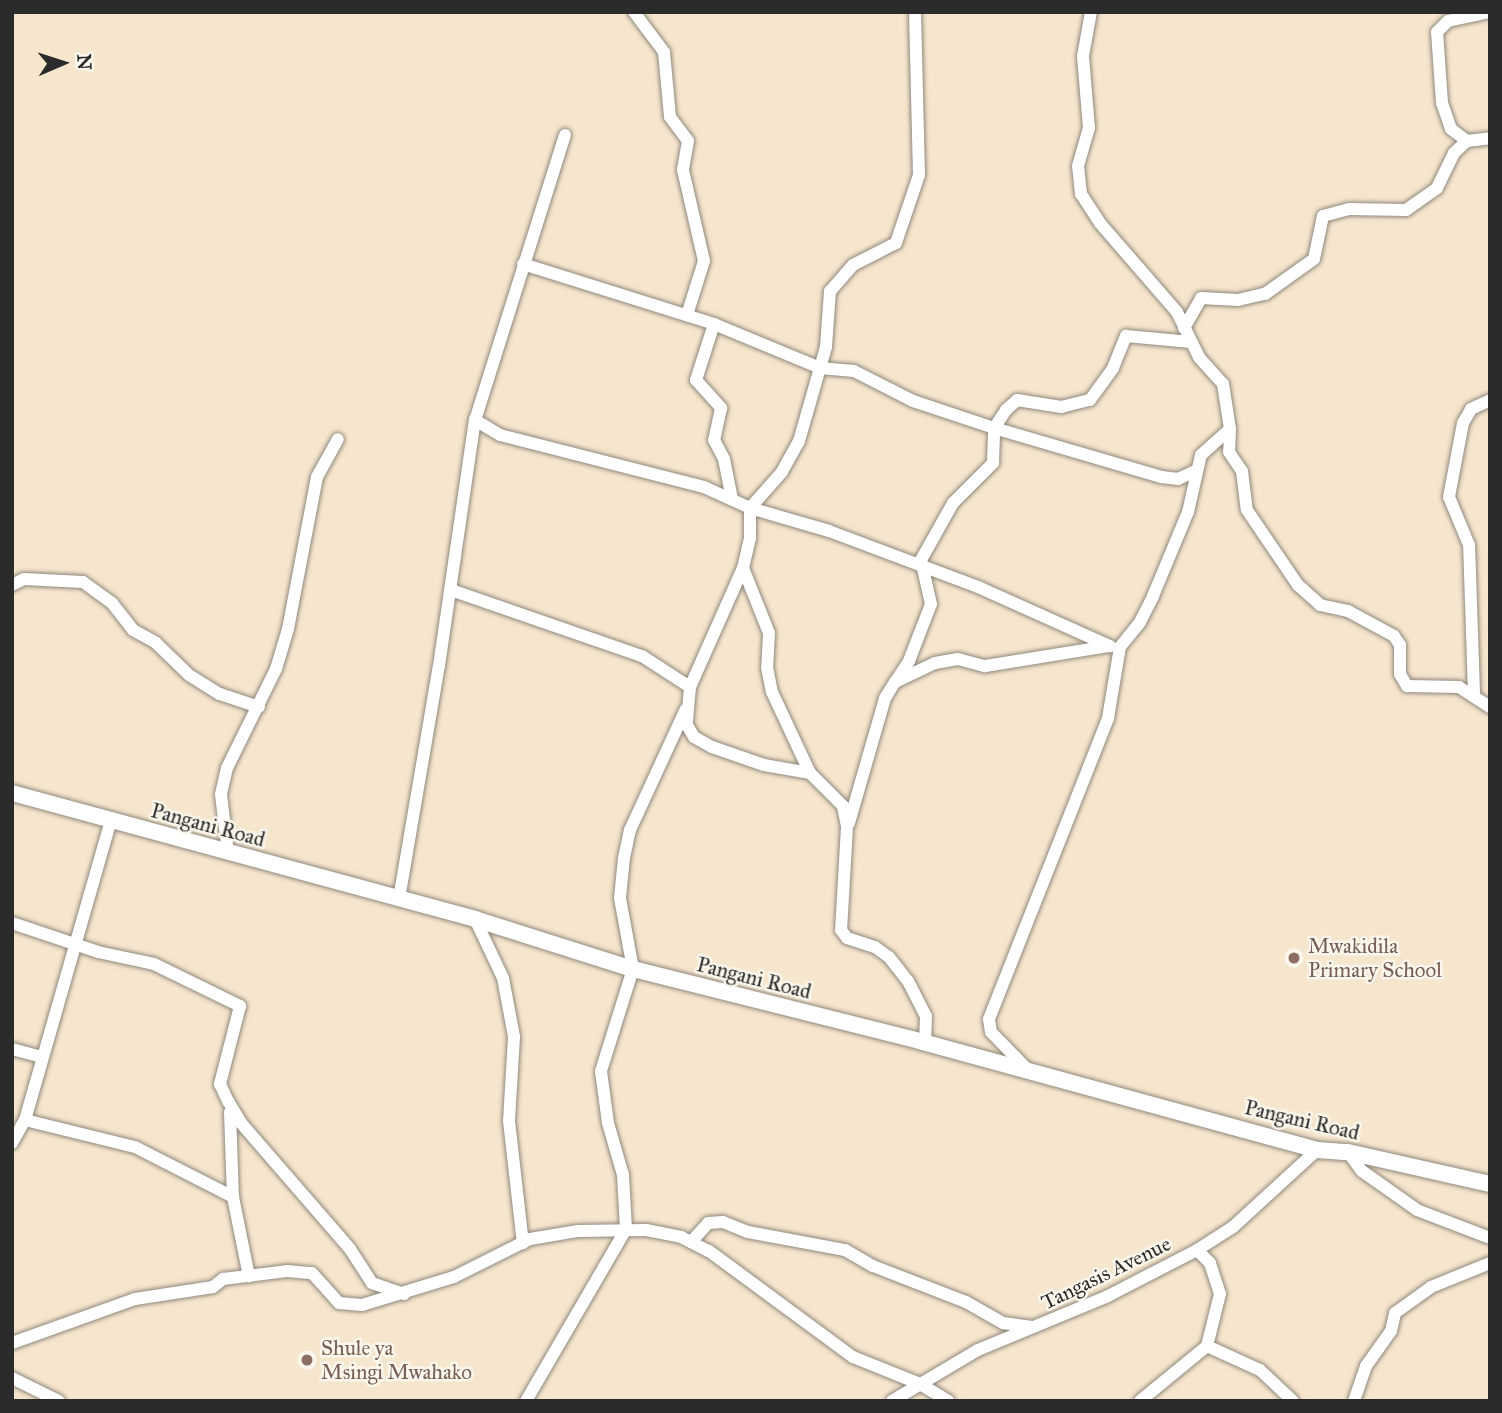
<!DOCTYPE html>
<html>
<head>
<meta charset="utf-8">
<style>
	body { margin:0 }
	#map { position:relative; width:1502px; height:1413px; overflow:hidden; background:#f6e6ce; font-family:"IM FELL Great Primer",serif }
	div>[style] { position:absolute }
	.roads { filter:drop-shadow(0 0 2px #90887c) drop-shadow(0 0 2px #90887c) }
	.minor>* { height:12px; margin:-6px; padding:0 6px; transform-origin:6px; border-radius:6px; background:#fff }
	.secondary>* { height:16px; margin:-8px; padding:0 8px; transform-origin:8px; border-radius:8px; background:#fff }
	.dots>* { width:19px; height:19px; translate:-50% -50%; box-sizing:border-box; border:4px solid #fbf7ec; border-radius:50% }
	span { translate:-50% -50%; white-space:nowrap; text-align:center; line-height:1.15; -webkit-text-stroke:5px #fbf7ec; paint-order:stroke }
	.street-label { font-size:21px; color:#2b2b2b }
	.education-label { font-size:21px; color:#785e54 }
	.left { translate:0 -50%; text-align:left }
	.frame { position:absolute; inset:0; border:14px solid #2b2b2b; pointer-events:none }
	.north { position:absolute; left:28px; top:28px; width:70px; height:70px; -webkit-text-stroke:5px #fbf7ec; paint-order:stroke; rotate:87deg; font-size:19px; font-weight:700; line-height:28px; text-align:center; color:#2b2b2b }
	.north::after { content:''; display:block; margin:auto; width:24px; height:32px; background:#2b2b2b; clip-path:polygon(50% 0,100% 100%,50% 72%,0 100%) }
</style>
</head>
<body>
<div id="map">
	<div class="roads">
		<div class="minor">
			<i style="left:634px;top:12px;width:50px;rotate:53.1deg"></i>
			<i style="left:664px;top:52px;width:65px;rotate:84.7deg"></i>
			<i style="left:670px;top:117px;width:30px;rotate:53deg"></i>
			<i style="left:688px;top:141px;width:29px;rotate:100deg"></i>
			<i style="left:683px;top:170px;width:93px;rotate:77deg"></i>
			<i style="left:704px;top:261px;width:57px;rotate:107.5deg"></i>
			<i style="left:915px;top:12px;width:163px;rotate:88.6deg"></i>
			<i style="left:919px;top:175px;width:72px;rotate:108.7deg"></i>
			<i style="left:896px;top:243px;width:48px;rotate:152.9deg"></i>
			<i style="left:853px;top:265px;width:35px;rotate:131deg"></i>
			<i style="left:830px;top:291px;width:56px;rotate:94.1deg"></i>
			<i style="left:826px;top:347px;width:98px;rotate:106deg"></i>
			<i style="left:799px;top:441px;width:35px;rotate:119deg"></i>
			<i style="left:782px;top:472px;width:48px;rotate:131.6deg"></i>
			<i style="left:750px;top:508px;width:30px;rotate:90deg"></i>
			<i style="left:750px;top:538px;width:31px;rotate:103deg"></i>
			<i style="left:743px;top:568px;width:70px;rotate:68.2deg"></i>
			<i style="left:769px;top:633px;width:34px;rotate:93deg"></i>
			<i style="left:767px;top:667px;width:25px;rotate:79deg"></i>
			<i style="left:772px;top:692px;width:89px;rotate:64.9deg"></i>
			<i style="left:810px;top:773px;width:47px;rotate:45deg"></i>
			<i style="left:843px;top:806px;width:21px;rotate:79deg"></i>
			<i style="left:847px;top:827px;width:103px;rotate:93.3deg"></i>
			<i style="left:841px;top:930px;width:10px;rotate:53deg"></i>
			<i style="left:847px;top:938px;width:29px;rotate:18deg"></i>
			<i style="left:875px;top:947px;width:17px;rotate:36deg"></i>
			<i style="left:889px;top:957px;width:31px;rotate:52deg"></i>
			<i style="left:908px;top:981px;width:39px;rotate:63deg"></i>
			<i style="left:926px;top:1016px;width:26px;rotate:92deg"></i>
			<i style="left:565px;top:135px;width:299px;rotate:107.5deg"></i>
			<i style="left:475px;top:420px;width:29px;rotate:31deg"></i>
			<i style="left:500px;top:435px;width:211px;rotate:14.3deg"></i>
			<i style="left:704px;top:487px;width:51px;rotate:24.5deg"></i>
			<i style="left:750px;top:508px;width:82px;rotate:16.2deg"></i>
			<i style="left:829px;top:531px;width:159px;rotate:20.6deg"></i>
			<i style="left:978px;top:587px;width:145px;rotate:24.1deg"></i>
			<i style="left:1467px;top:141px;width:20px;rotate:-143deg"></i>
			<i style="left:1451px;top:129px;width:28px;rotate:-109deg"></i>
			<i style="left:1442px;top:103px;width:71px;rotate:-94deg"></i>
			<i style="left:1437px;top:32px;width:16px;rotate:-45deg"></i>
			<i style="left:1448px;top:21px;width:43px;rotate:-12.1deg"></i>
			<i style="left:523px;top:264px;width:200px;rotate:17.4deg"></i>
			<i style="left:714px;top:324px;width:115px;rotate:22.5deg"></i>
			<i style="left:820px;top:368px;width:34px;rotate:5deg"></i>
			<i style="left:854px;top:371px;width:66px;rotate:27deg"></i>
			<i style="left:913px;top:401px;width:85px;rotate:18.4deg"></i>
			<i style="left:994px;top:428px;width:175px;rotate:16.3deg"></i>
			<i style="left:1162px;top:477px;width:16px;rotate:7deg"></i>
			<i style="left:1178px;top:479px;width:21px;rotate:-25deg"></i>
			<i style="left:714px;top:324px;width:59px;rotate:107.8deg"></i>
			<i style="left:696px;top:380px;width:38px;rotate:48deg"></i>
			<i style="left:721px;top:408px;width:33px;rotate:102deg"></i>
			<i style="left:714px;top:440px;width:21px;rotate:62deg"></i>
			<i style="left:724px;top:459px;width:41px;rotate:78.7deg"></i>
			<i style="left:1184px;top:328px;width:34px;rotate:-60deg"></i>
			<i style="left:1201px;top:298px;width:37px;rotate:3deg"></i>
			<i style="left:1238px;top:300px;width:28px;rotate:-13deg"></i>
			<i style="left:1265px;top:294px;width:60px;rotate:-35.5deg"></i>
			<i style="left:1314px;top:259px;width:44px;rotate:-78.2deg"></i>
			<i style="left:1323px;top:216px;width:27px;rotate:-15deg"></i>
			<i style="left:1349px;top:209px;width:57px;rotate:1deg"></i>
			<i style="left:1406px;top:210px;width:38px;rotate:-35deg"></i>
			<i style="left:1437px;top:188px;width:39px;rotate:-64deg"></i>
			<i style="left:1454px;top:153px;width:18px;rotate:-43deg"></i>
			<i style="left:1467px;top:141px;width:23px;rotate:-7deg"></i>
			<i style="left:1230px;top:429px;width:23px;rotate:92deg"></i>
			<i style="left:1229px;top:452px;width:23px;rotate:56deg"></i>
			<i style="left:1242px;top:471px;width:39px;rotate:83deg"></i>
			<i style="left:1247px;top:510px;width:91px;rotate:55.8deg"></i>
			<i style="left:1298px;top:585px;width:30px;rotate:42deg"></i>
			<i style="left:1320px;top:605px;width:29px;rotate:12deg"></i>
			<i style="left:1348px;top:611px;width:52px;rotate:28.5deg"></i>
			<i style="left:1394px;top:636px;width:11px;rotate:56deg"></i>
			<i style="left:1400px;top:645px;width:29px;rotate:90deg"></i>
			<i style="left:1400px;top:674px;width:14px;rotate:60deg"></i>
			<i style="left:1407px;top:686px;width:52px;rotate:1.1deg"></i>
			<i style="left:1459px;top:687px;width:37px;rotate:33deg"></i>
			<i style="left:743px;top:568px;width:130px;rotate:114deg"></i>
			<i style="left:690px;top:687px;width:38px;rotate:95deg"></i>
			<i style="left:687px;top:725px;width:14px;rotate:60deg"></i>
			<i style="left:694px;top:737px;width:21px;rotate:29deg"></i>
			<i style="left:712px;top:747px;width:55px;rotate:19.1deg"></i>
			<i style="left:764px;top:765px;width:47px;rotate:9.9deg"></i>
			<i style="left:12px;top:585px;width:13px;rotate:-27deg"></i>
			<i style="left:24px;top:579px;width:59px;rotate:2.9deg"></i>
			<i style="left:83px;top:582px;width:36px;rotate:36deg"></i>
			<i style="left:112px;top:603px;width:34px;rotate:52deg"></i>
			<i style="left:133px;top:630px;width:26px;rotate:29deg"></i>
			<i style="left:156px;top:643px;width:46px;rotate:44.1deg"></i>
			<i style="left:189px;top:675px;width:36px;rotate:32deg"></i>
			<i style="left:220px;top:694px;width:41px;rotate:18.4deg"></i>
			<i style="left:451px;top:590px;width:202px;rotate:19.1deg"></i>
			<i style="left:642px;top:656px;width:57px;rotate:32.9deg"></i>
			<i style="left:895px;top:682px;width:25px;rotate:-56deg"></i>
			<i style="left:909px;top:661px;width:61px;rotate:-68.9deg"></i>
			<i style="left:931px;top:604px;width:45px;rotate:-102.8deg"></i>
			<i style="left:921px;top:560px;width:65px;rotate:-60.7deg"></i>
			<i style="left:953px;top:503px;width:57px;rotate:-45deg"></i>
			<i style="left:993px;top:463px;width:35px;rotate:-88deg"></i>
			<i style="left:994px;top:428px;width:22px;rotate:-56deg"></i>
			<i style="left:1006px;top:410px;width:15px;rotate:-42deg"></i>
			<i style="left:1017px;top:400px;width:45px;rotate:9deg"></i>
			<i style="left:1061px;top:407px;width:30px;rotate:-14deg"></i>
			<i style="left:1090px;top:400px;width:39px;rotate:-54deg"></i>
			<i style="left:1113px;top:368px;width:35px;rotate:-68deg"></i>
			<i style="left:1126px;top:336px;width:65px;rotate:5.3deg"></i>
			<i style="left:1474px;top:693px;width:148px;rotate:-91.9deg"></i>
			<i style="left:1469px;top:545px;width:52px;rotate:-112.6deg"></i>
			<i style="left:1449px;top:497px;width:75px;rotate:-79.3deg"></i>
			<i style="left:1463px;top:423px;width:16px;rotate:-60deg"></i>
			<i style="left:1471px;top:409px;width:21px;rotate:-25deg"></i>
			<i style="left:849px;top:823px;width:130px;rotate:-73.9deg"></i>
			<i style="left:885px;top:698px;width:19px;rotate:-58deg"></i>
			<i style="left:895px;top:682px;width:44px;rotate:-25.4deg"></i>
			<i style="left:935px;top:663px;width:23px;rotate:-10deg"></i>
			<i style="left:958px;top:659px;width:28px;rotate:15deg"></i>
			<i style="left:985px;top:666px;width:125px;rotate:-9.2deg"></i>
			<i style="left:228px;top:853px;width:59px;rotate:-96.8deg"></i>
			<i style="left:221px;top:794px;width:27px;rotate:-77deg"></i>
			<i style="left:227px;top:768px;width:110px;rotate:-63.7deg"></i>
			<i style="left:276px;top:669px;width:42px;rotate:-73.3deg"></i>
			<i style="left:288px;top:629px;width:155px;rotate:-79.2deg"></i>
			<i style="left:317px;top:477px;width:43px;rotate:-61.1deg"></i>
			<i style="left:399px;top:899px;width:236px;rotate:-80.3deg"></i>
			<i style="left:439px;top:666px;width:249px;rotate:-81.7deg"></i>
			<i style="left:475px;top:919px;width:65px;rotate:64.6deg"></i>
			<i style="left:503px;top:978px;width:60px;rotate:79.4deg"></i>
			<i style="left:514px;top:1037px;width:84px;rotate:93.4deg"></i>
			<i style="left:509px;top:1121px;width:123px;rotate:83.5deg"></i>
			<i style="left:12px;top:923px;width:91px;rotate:18.6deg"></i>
			<i style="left:98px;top:952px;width:57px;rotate:12.1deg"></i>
			<i style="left:154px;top:964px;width:96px;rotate:26deg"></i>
			<i style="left:240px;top:1006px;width:81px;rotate:104.4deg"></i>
			<i style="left:220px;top:1084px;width:19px;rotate:65deg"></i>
			<i style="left:228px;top:1101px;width:26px;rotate:59deg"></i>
			<i style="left:241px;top:1123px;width:167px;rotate:49.1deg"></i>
			<i style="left:350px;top:1249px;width:40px;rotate:57.1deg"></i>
			<i style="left:372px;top:1283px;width:34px;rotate:19deg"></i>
			<i style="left:12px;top:1049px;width:30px;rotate:15deg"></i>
			<i style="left:1029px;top:1071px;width:54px;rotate:-134.3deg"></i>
			<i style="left:991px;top:1032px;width:13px;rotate:-99deg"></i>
			<i style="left:989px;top:1019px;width:324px;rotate:-68.4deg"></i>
			<i style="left:1108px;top:718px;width:72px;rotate:-80.4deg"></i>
			<i style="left:1120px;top:647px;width:32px;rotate:-51deg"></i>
			<i style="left:1140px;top:622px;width:29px;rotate:-63deg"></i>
			<i style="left:1153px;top:596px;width:91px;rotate:-67.4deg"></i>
			<i style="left:1188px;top:512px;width:58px;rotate:-77.2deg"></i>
			<i style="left:1201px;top:455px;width:39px;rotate:-42deg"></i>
			<i style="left:1230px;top:429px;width:46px;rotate:-98.8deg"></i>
			<i style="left:1223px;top:384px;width:36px;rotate:-132deg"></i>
			<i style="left:1199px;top:357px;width:50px;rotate:-116.1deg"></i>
			<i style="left:1177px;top:312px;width:118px;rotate:-130.9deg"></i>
			<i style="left:1100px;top:223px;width:35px;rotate:-123deg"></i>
			<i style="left:1081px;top:194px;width:28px;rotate:-96deg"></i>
			<i style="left:1078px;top:166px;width:40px;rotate:-74deg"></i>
			<i style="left:1089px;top:128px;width:72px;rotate:-94.8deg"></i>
			<i style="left:1083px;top:56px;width:45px;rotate:-79.7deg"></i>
			<i style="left:230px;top:1112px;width:85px;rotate:88deg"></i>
			<i style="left:233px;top:1197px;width:81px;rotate:78.6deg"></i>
			<i style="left:25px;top:1120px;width:113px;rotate:13.8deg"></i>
			<i style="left:135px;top:1147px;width:110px;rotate:27deg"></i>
			<i style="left:12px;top:1143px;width:26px;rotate:-61deg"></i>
			<i style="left:25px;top:1120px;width:312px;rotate:-74deg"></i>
			<i style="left:1348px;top:1152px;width:24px;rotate:54deg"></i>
			<i style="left:1362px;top:1171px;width:67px;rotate:35.3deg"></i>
			<i style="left:1417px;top:1210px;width:78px;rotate:21deg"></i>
			<i style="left:691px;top:1242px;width:25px;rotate:-48deg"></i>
			<i style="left:708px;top:1223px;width:15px;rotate:-4deg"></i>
			<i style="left:723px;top:1222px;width:27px;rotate:22deg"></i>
			<i style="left:748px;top:1232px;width:99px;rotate:10.5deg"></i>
			<i style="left:845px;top:1250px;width:32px;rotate:30deg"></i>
			<i style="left:873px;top:1266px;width:100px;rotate:21.2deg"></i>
			<i style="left:966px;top:1302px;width:43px;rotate:29.6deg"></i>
			<i style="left:1003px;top:1323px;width:29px;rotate:8deg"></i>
			<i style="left:12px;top:1343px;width:131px;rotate:-19.7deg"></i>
			<i style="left:135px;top:1299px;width:79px;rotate:-8.7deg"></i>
			<i style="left:213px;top:1287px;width:13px;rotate:-39deg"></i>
			<i style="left:223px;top:1279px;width:64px;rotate:-7.1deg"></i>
			<i style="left:287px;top:1271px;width:25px;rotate:5deg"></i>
			<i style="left:312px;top:1273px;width:40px;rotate:48deg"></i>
			<i style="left:339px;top:1303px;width:23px;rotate:5deg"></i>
			<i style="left:362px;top:1305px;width:96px;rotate:-16.9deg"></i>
			<i style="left:454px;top:1277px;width:85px;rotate:-26.6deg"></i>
			<i style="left:530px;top:1239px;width:49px;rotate:-9.5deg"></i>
			<i style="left:578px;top:1231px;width:68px;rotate:-0.8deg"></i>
			<i style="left:646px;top:1230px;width:36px;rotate:11deg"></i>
			<i style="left:681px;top:1237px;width:31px;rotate:27deg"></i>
			<i style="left:709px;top:1251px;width:179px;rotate:36.4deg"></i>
			<i style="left:853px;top:1357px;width:72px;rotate:21.9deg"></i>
			<i style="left:920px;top:1384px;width:33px;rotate:31deg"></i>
			<i style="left:1207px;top:1346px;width:58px;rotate:24.4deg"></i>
			<i style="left:1260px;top:1370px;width:45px;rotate:43.2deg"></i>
			<i style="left:12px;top:1378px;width:52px;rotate:26.1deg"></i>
			<i style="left:526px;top:1401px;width:199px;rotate:-59.8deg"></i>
			<i style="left:626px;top:1229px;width:54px;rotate:-93.2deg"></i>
			<i style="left:623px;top:1175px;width:54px;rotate:-106.1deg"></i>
			<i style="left:608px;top:1123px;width:52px;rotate:-97.7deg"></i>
			<i style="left:601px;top:1071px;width:107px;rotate:-72.6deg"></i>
			<i style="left:633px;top:969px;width:72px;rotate:-100.4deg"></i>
			<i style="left:620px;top:898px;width:40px;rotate:-84.3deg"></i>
			<i style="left:624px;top:858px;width:29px;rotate:-78deg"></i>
			<i style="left:630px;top:830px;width:133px;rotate:-65.2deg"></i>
			<i style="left:892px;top:1401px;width:100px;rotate:-30.7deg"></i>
			<i style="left:978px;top:1350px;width:139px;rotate:-22.5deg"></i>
			<i style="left:1106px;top:1297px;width:102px;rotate:-27.3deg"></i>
			<i style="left:1197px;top:1250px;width:43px;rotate:-32.6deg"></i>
			<i style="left:1233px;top:1227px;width:114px;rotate:-42.5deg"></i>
			<i style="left:1140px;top:1401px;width:87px;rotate:-39.4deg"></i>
			<i style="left:1207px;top:1346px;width:54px;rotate:-76deg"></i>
			<i style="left:1220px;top:1294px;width:33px;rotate:-108deg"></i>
			<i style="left:1210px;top:1263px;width:18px;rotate:-135deg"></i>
			<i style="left:1354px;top:1401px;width:37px;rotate:-71deg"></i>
			<i style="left:1366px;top:1366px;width:43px;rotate:-54.5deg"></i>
			<i style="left:1391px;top:1331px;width:18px;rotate:-77deg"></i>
			<i style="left:1395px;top:1313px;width:44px;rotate:-35.8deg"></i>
			<i style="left:1431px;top:1287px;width:64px;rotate:-22.1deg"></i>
		</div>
		<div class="secondary">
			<i style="left:12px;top:793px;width:480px;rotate:15.2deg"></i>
			<i style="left:475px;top:919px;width:166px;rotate:17.6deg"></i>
			<i style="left:633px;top:969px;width:295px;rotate:14.1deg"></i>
			<i style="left:919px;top:1041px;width:413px;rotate:15.3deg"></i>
			<i style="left:1317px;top:1150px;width:31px;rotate:4deg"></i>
			<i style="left:1348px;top:1152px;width:146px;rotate:12.7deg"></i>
		</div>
	</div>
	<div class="dots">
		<i style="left:1294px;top:958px;background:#8d6e63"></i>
		<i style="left:307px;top:1360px;background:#8d6e63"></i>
	</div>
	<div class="street-label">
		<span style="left:208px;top:825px;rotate:15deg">Pangani Road</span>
		<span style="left:754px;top:978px;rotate:14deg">Pangani Road</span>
		<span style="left:1302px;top:1120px;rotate:13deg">Pangani Road</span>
		<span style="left:1106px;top:1273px;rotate:-26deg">Tangasis Avenue</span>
	</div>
	<div class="education-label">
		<span class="left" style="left:1308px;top:958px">Mwakidila<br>Primary School</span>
		<span class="left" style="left:321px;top:1360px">Shule ya<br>Msingi Mwahako</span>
	</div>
	<div class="frame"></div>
	<div class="north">N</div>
</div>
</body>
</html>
